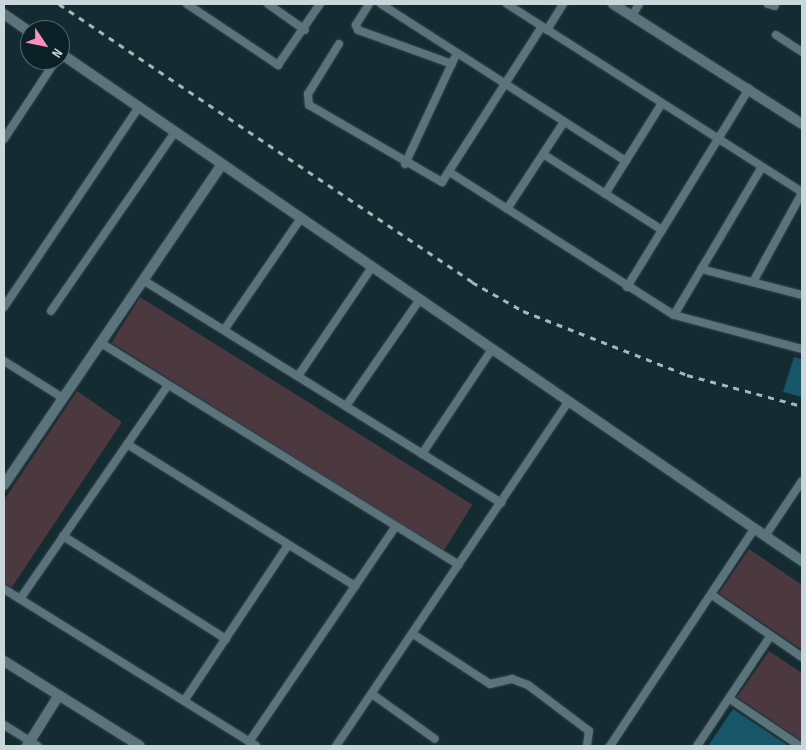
<!DOCTYPE html>
<html>
<head>
<meta charset="utf-8">
<style>
	body { margin:0 }
	#map { position:relative; width:806px; height:750px; overflow:hidden; background:#152b32; font-family:"Sofia Sans Condensed",sans-serif }
	div>[style] { position:absolute }
	.green>* { inset:0; background:#175668 }
	.building>* { inset:0; background:#4c383f; transform-origin:0 0 }
	.roads { filter:drop-shadow(0 0 1px #35464c) drop-shadow(0 0 1px #35464c) }
	.street>* { height:8px; margin:-4px; padding:0 4px; transform-origin:4px; border-radius:4px; background:#5b737b }
	.secondary>* { height:10px; margin:-5px; padding:0 5px; transform-origin:5px; border-radius:5px; background:#5b737b }
	.rail>* { height:3px; margin-top:-1.5px; transform-origin:0; background:repeating-linear-gradient(90deg,#a7b6bb 0 6px,transparent 0 12px) }
	span { translate:-50% -50%; white-space:nowrap; text-align:center; line-height:1.15; -webkit-text-stroke:5px #0b2128; paint-order:stroke }
	.frame { position:absolute; inset:0; border:5px solid #c9d6da; pointer-events:none }
	.north { position:absolute; left:20px; top:20px; width:50px; height:50px; box-sizing:border-box; background:#0b2128; border:1px solid #57696f; border-radius:50%; rotate:124deg; font-size:14px; font-weight:700; line-height:20px; text-align:center; color:#c9d6da }
	.north::after { content:''; display:block; margin:auto; width:18px; height:22px; background:#ff8ebb; clip-path:polygon(50% 0,100% 100%,50% 72%,0 100%) }
</style>
</head>
<body>
<div id="map">
	<div class="green">
		<i style="clip-path:polygon(794px 357px,802px 359px,802px 397px,783px 392px)"></i>
		<i style="clip-path:polygon(733px 709px,789px 746px,708px 746px)"></i>
	</div>
	<div class="building">
		<i style="left:140px;top:297px;width:392px;height:54px;rotate:32deg"></i>
		<i style="clip-path:polygon(77px 391px,122px 422px,12px 587px,4px 583px,4px 500px)"></i>
		<i style="clip-path:polygon(749px 549px,802px 585px,802px 650px,719px 593px)"></i>
		<i style="clip-path:polygon(769px 651px,802px 673px,802px 741px,737px 697px)"></i>
	</div>
	<div class="roads">
		<div class="street">
			<i style="left:187px;top:4px;width:110px;rotate:33.8deg"></i>
			<i style="left:278px;top:65px;width:74px;rotate:-55.5deg"></i>
			<i style="left:268px;top:4px;width:45px;rotate:35.1deg"></i>
			<i style="left:369px;top:4px;width:25px;rotate:122deg"></i>
			<i style="left:356px;top:25px;width:5px;rotate:68deg"></i>
			<i style="left:358px;top:30px;width:100px;rotate:19.9deg"></i>
			<i style="left:381px;top:4px;width:291px;rotate:32.7deg"></i>
			<i style="left:507px;top:4px;width:350px;rotate:32.5deg"></i>
			<i style="left:768px;top:4px;width:7px;rotate:16deg"></i>
			<i style="left:632px;top:16px;width:14px;rotate:-60deg"></i>
			<i style="left:547px;top:30px;width:31px;rotate:-58deg"></i>
			<i style="left:776px;top:35px;width:31px;rotate:33deg"></i>
			<i style="left:339px;top:44px;width:59px;rotate:121.8deg"></i>
			<i style="left:308px;top:94px;width:11px;rotate:85deg"></i>
			<i style="left:309px;top:105px;width:154px;rotate:30.1deg"></i>
			<i style="left:442px;top:182px;width:185px;rotate:-57.3deg"></i>
			<i style="left:4px;top:139px;width:95px;rotate:-56.6deg"></i>
			<i style="left:543px;top:154px;width:141px;rotate:32.6deg"></i>
			<i style="left:405px;top:164px;width:116px;rotate:-65deg"></i>
			<i style="left:451px;top:173px;width:264px;rotate:32.5deg"></i>
			<i style="left:674px;top:315px;width:132px;rotate:14.9deg"></i>
			<i style="left:605px;top:194px;width:107px;rotate:-57.9deg"></i>
			<i style="left:507px;top:209px;width:104px;rotate:-56.8deg"></i>
			<i style="left:701px;top:269px;width:104px;rotate:14.4deg"></i>
			<i style="left:143px;top:280px;width:422px;rotate:31.9deg"></i>
			<i style="left:753px;top:282px;width:102px;rotate:-61.2deg"></i>
			<i style="left:627px;top:287px;width:233px;rotate:-58.4deg"></i>
			<i style="left:4px;top:307px;width:241px;rotate:-56deg"></i>
			<i style="left:51px;top:311px;width:218px;rotate:-55.3deg"></i>
			<i style="left:674px;top:315px;width:172px;rotate:-59.3deg"></i>
			<i style="left:224px;top:330px;width:136px;rotate:-55.5deg"></i>
			<i style="left:101px;top:343px;width:421px;rotate:31.8deg"></i>
			<i style="left:4px;top:361px;width:70px;rotate:32.1deg"></i>
			<i style="left:298px;top:376px;width:132px;rotate:-55.8deg"></i>
			<i style="left:346px;top:406px;width:130px;rotate:-55.3deg"></i>
			<i style="left:127px;top:444px;width:269px;rotate:31.9deg"></i>
			<i style="left:422px;top:454px;width:126px;rotate:-56.3deg"></i>
			<i style="left:63px;top:536px;width:193px;rotate:32.3deg"></i>
			<i style="left:765px;top:536px;width:66px;rotate:-56.1deg"></i>
			<i style="left:4px;top:589px;width:297px;rotate:31.9deg"></i>
			<i style="left:712px;top:595px;width:109px;rotate:34.6deg"></i>
			<i style="left:20px;top:599px;width:260px;rotate:-55.3deg"></i>
			<i style="left:413px;top:634px;width:92px;rotate:33deg"></i>
			<i style="left:490px;top:684px;width:23px;rotate:-13deg"></i>
			<i style="left:512px;top:679px;width:17px;rotate:21deg"></i>
			<i style="left:528px;top:685px;width:76px;rotate:37deg"></i>
			<i style="left:589px;top:731px;width:15px;rotate:98deg"></i>
			<i style="left:372px;top:694px;width:77px;rotate:35.5deg"></i>
			<i style="left:730px;top:699px;width:84px;rotate:33.9deg"></i>
			<i style="left:184px;top:701px;width:187px;rotate:-56.3deg"></i>
			<i style="left:4px;top:725px;width:40px;rotate:32deg"></i>
			<i style="left:249px;top:742px;width:261px;rotate:-55.8deg"></i>
			<i style="left:336px;top:746px;width:416px;rotate:-56deg"></i>
			<i style="left:610px;top:746px;width:262px;rotate:-56.4deg"></i>
			<i style="left:697px;top:746px;width:133px;rotate:-56.3deg"></i>
		</div>
		<div class="secondary">
			<i style="left:613px;top:4px;width:224px;rotate:32.4deg"></i>
			<i style="left:4px;top:14px;width:32px;rotate:35deg"></i>
			<i style="left:60px;top:53px;width:899px;rotate:34.4deg"></i>
			<i style="left:4px;top:485px;width:388px;rotate:-55.8deg"></i>
			<i style="left:4px;top:661px;width:160px;rotate:32deg"></i>
			<i style="left:27px;top:746px;width:60px;rotate:-57.9deg"></i>
		</div>
	</div>
	<div class="rail">
		<i style="left:59px;top:4px;width:498px;rotate:33.9deg"></i>
		<i style="left:472px;top:282px;width:59px;rotate:29.6deg"></i>
		<i style="left:523px;top:311px;width:176px;rotate:21.3deg"></i>
		<i style="left:687px;top:375px;width:119px;rotate:15.1deg"></i>
	</div>
	<div class="frame"></div>
	<div class="north">N</div>
</div>
</body>
</html>
